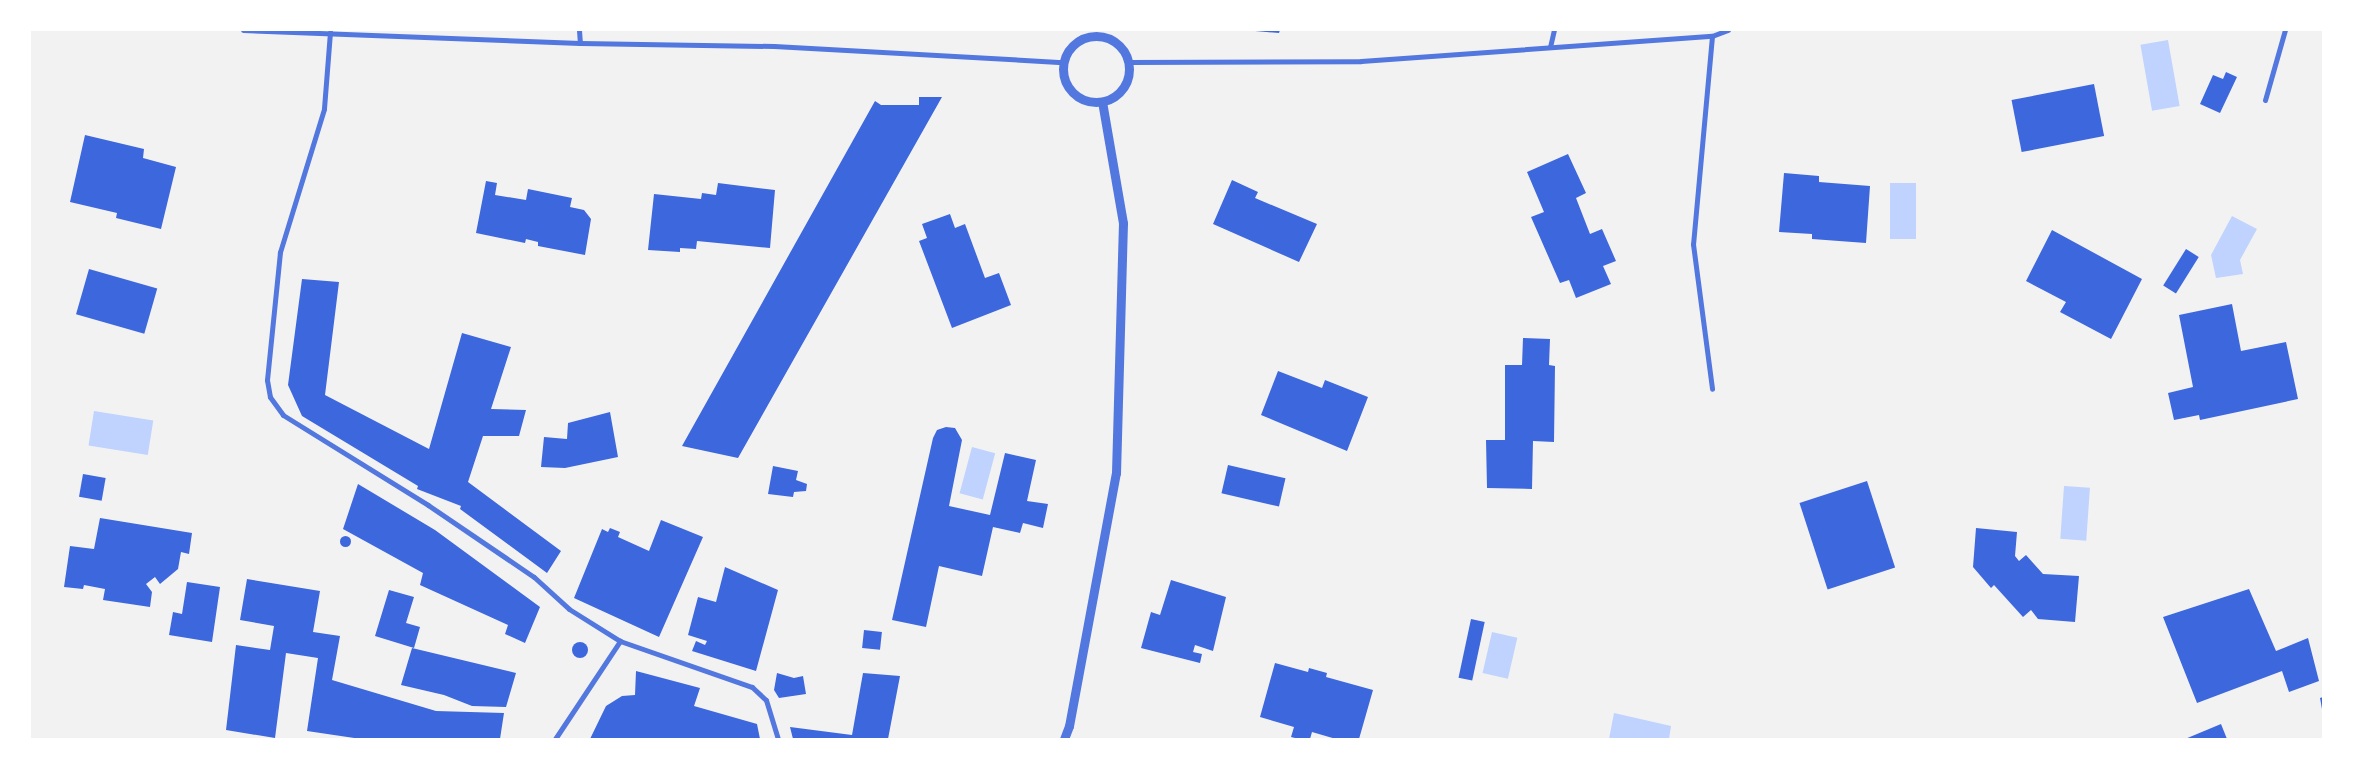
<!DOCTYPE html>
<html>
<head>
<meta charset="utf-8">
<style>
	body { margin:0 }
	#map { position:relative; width:2353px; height:769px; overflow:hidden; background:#f2f2f2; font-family:"Exo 2",sans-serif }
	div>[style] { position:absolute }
	.water>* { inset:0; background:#bfd3fe; transform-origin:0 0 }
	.building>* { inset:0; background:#3d67dc; transform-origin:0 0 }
	.round { border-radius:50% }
	.minor>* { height:5px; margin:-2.5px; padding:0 2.5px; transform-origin:2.5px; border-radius:2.5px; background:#5277de }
	.tertiary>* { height:9px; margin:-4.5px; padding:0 4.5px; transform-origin:4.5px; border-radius:4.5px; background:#5277de }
	.tertiary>.ring { margin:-4.5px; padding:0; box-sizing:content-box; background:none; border:9px solid #5277de; border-radius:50% }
	span { translate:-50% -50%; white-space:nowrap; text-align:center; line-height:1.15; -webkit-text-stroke:5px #fff; paint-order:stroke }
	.frame { position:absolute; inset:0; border:31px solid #fff; pointer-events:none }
</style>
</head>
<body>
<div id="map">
	<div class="water">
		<i style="left:2168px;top:40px;width:67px;height:28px;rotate:80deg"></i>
		<i style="left:1890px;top:183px;width:26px;height:56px"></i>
		<i style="clip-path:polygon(2232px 216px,2257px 229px,2240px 260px,2243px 274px,2216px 278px,2211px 255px)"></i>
		<i style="left:94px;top:411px;width:60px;height:35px;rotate:9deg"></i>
		<i style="left:972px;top:447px;width:24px;height:48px;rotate:15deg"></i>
		<i style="left:2064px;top:486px;width:26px;height:53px;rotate:4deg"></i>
		<i style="left:1492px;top:632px;width:26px;height:42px;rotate:13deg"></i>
		<i style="clip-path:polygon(1614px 713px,1671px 726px,1669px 739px,1609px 739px)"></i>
	</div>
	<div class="building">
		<i style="clip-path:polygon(1244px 30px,1280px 30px,1279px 33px)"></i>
		<i style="clip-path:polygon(2226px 72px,2237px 77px,2220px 113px,2200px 104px,2213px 75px,2223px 79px)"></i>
		<i style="left:2094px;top:84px;width:53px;height:84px;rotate:79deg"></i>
		<i style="clip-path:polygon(919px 97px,942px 97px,738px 458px,682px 446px,875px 101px,881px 105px,919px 105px)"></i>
		<i style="clip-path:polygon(85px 135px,144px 149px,143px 158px,176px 167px,161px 229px,116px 218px,117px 213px,70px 202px)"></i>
		<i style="clip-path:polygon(1568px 154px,1586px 193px,1576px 198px,1590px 234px,1602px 229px,1616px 261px,1603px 266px,1611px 284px,1576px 298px,1569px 280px,1560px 283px,1531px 217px,1544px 212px,1527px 172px)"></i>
		<i style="clip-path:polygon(1784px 173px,1819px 176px,1819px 182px,1870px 186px,1866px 243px,1812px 239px,1812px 234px,1779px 232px)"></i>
		<i style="clip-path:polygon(1232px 180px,1258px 192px,1255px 198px,1317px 224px,1299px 262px,1213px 224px)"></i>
		<i style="clip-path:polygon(486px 181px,497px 183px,495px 195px,526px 200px,528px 189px,572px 198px,570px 207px,584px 210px,591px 219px,585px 255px,538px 246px,538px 242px,526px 239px,525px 243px,476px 233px)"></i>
		<i style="clip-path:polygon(718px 183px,775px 190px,770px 248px,697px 241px,696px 249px,680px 248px,680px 252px,648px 250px,654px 194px,701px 199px,702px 193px,716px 195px)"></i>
		<i style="clip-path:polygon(950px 214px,955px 228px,965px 224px,985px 278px,999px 273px,1011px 305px,952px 328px,919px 241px,927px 238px,922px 224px)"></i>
		<i style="clip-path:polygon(2052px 230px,2142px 279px,2111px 339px,2060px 312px,2066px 302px,2026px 281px)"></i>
		<i style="left:2186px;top:249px;width:15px;height:43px;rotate:32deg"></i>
		<i style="left:89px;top:269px;width:71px;height:47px;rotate:16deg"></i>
		<i style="clip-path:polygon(302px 279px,339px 282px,325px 395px,429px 449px,462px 333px,511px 347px,491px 409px,526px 410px,519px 436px,483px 436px,468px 482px,561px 551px,547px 573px,460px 509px,461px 506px,417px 489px,418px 486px,302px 416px,288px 385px)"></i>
		<i style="clip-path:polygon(2232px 304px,2241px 351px,2286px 342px,2298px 399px,2200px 420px,2199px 415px,2174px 420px,2168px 393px,2193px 387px,2179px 315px)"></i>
		<i style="clip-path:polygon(1523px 338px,1550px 339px,1549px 365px,1555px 366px,1554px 442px,1533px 441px,1532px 489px,1487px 488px,1486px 440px,1505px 440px,1505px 365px,1522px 365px)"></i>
		<i style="clip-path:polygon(1278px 371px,1322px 388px,1325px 380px,1368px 397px,1347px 451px,1261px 415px)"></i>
		<i style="clip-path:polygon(610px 412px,618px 457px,565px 468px,541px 467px,544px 437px,567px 439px,568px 423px)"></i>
		<i style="clip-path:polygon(946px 427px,955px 428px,962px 440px,949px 506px,990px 515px,1005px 453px,1036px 460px,1027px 501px,1048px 504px,1043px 528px,1023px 523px,1020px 533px,993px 527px,982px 576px,939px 566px,926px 627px,892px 620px,933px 438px,937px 430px)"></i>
		<i style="left:1228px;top:465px;width:59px;height:29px;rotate:13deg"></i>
		<i style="clip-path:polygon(773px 466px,798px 471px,796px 480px,807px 484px,806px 491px,794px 492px,793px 497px,768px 494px)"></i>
		<i style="left:83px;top:474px;width:23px;height:23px;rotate:10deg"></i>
		<i style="left:1867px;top:481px;width:91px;height:71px;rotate:72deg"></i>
		<i style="clip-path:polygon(358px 484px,435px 530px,540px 607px,525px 643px,505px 634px,508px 625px,420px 585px,423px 573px,343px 529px)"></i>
		<i style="clip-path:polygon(100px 518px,192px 533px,189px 554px,181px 552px,178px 569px,160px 584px,155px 577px,146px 584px,152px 592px,150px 607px,103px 600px,105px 589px,84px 585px,83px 589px,64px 587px,70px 546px,94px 549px)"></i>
		<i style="clip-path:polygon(661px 520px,703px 537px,659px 637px,574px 598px,602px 529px,608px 532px,610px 528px,620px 532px,618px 537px,649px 551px)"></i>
		<i style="clip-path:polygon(1976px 528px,2017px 532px,2015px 556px,2019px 561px,2026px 555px,2043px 574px,2079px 576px,2075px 622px,2038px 619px,2031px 610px,2023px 617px,1994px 585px,1991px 588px,1973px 567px)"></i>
		<i class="round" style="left:339.5px;top:535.5px;width:11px;height:11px"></i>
		<i style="clip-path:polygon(725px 567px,778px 590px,756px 671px,692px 651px,696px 641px,705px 645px,707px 641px,688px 635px,698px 597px,716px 602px)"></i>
		<i style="clip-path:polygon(247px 579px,320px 591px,313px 632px,340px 636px,332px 680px,436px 711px,504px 713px,500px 739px,361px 739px,307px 731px,318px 658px,286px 653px,275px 738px,226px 730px,236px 645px,270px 650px,274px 626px,240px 620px)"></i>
		<i style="clip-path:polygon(1171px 580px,1226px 597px,1213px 651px,1195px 645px,1193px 652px,1202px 654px,1200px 663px,1141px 648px,1151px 612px,1160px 615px)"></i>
		<i style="clip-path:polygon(187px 582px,220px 587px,212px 642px,169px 635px,173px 612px,182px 614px)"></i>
		<i style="clip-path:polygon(2249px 589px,2276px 651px,2308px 638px,2319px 681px,2289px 692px,2282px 671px,2197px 703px,2163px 617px)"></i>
		<i style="clip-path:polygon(389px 590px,414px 597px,406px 623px,420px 627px,414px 648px,375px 636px)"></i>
		<i style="left:1471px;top:619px;width:14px;height:60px;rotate:12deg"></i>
		<i style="left:864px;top:630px;width:18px;height:18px;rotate:6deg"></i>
		<i class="round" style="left:572px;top:642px;width:16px;height:16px"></i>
		<i style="clip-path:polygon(412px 648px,516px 673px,506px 707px,472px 706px,444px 695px,401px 685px)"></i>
		<i style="clip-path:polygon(1275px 663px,1308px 672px,1309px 668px,1327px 673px,1326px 677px,1373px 690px,1359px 739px,1336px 739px,1312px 732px,1310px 739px,1299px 739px,1291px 737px,1294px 727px,1260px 717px)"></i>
		<i style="clip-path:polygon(636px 671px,700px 688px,694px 706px,757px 724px,760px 739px,590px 739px,606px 706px,622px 696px,635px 695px)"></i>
		<i style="clip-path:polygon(777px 673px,794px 678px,803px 676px,806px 694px,779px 698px,774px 690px)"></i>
		<i style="clip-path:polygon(863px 673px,900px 676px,888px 739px,793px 739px,790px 727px,852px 735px)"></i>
		<i style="clip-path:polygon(2323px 697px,2323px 709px,2322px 709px,2320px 698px)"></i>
		<i style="clip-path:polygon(2221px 724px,2227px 739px,2185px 739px)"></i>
	</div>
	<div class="minor">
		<i style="left:243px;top:30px;width:337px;rotate:2.2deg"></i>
		<i style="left:580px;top:43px;width:194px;rotate:0.9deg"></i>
		<i style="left:774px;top:46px;width:289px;rotate:3.2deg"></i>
		<i style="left:579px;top:30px;width:13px;rotate:86deg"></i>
		<i style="left:330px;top:32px;width:77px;rotate:94.5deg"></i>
		<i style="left:324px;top:109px;width:150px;rotate:107.1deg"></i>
		<i style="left:280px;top:252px;width:129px;rotate:95.8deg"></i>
		<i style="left:267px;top:380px;width:17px;rotate:80deg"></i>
		<i style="left:270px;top:397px;width:22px;rotate:54deg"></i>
		<i style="left:283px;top:415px;width:171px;rotate:31.8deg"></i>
		<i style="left:428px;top:505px;width:128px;rotate:34.2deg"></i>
		<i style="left:534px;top:577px;width:47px;rotate:42.4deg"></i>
		<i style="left:569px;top:609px;width:60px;rotate:32.1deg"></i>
		<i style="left:620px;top:641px;width:140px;rotate:19.2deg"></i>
		<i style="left:752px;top:687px;width:19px;rotate:43deg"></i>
		<i style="left:766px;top:700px;width:41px;rotate:72.9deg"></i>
		<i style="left:1712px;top:36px;width:209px;rotate:95.2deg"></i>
		<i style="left:1693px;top:244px;width:146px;rotate:82.5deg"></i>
		<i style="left:1550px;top:47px;width:17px;rotate:-77deg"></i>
		<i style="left:1129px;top:62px;width:232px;rotate:-0.2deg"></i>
		<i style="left:1361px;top:61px;width:352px;rotate:-4.1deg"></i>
		<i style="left:1712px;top:36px;width:17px;rotate:-21deg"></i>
		<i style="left:2265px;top:100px;width:73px;rotate:-74.1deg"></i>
		<i style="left:555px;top:739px;width:118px;rotate:-56.4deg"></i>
	</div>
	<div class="tertiary">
		<i class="ring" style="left:1063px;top:36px;width:57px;height:57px"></i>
		<i style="left:1064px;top:739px;width:14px;rotate:-69deg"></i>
		<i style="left:1069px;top:726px;width:257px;rotate:-79.5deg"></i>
		<i style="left:1116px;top:473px;width:250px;rotate:-88.4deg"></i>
		<i style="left:1123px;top:223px;width:123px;rotate:-99.8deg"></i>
	</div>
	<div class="frame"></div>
</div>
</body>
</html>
